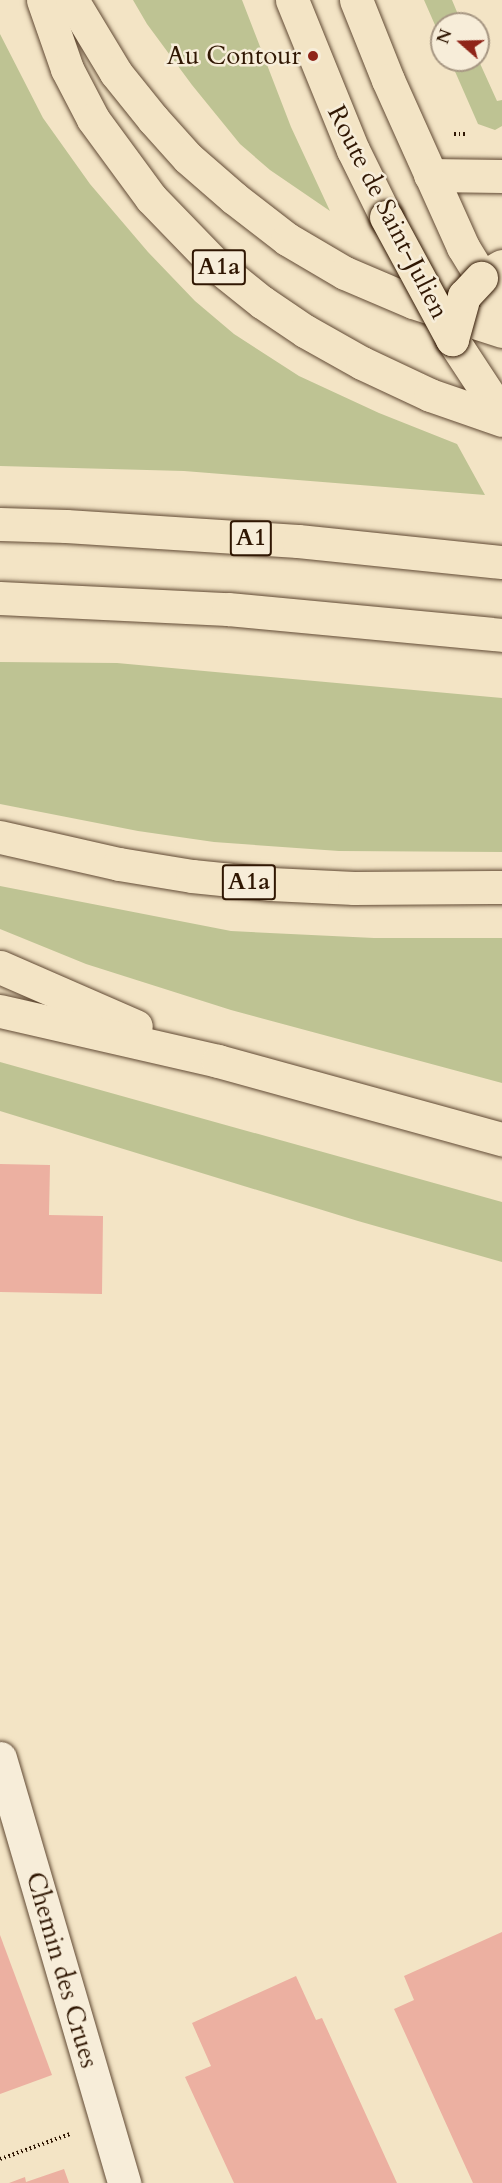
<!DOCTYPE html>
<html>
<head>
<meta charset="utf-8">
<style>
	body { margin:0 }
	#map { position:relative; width:502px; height:2183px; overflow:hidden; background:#f3e4c5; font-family:Cardo,serif }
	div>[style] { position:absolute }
	.green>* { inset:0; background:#bec393 }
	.building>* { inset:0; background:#ecb0a1 }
	.path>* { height:4px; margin-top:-2px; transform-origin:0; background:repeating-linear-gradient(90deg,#301703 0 1.5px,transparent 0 4.5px) }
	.roads { filter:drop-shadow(0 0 2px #614a34) drop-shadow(0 0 2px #614a34) }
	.street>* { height:33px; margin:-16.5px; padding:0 16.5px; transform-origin:16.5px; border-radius:16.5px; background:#f7edd9 }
	.primary>* { height:33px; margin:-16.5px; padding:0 16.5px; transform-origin:16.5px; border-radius:16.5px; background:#f3e4c5 }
	.highway>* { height:33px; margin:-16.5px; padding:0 16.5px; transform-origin:16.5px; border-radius:16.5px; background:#f3e4c5 }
	.bridges { filter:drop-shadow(0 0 2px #301703) drop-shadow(0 0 2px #301703) }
	.primary-bridge>* { height:33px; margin:-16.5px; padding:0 16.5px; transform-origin:16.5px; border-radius:16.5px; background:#f3e4c5 }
	.highway-bridge>* { height:33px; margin:-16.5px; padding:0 16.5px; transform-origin:16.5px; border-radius:16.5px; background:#f3e4c5 }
	.dots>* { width:16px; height:16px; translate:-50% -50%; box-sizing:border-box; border:3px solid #f7edd9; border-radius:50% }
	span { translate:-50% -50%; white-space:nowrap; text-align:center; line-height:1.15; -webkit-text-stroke:5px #f7edd9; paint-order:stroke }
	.shield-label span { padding:2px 4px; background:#f7edd9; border:2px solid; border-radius:4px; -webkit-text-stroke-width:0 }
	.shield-label { font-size:24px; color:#301703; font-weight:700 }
	.poi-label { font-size:26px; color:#301703 }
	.right { translate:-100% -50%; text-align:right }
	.street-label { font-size:26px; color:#301703 }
	.north { position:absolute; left:430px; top:12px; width:60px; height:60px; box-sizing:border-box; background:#f7edd9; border:2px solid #a79783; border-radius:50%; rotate:290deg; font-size:16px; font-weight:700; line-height:24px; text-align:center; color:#301703 }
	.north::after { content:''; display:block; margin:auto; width:21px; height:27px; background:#8f2418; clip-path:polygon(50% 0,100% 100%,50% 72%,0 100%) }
</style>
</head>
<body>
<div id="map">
	<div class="green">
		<i style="clip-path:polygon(133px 0,242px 0,291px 127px,330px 211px,270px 170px,240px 144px,192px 85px,147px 24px)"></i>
		<i style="clip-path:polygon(424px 0,452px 0,462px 24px,442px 24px,442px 41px)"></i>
		<i style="clip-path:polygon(0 34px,43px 118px,90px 184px,148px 252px,195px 301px,234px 334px,299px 376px,379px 413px,457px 444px,485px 495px,184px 471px,0 466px)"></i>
		<i style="clip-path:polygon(478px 59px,497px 101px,502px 100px,502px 126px,495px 130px,478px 124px,450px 60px)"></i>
		<i style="clip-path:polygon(0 662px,117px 663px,502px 698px,502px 852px,339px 851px,214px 842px,138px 831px,0 804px)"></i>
		<i style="clip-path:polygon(0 886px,231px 931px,374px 938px,502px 938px,502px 1083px,231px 1010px,86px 964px,0 929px)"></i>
		<i style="clip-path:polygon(0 1062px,502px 1202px,502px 1262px,358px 1221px,0 1111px)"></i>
	</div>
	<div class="building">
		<i style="clip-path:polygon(0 1164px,50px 1165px,49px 1215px,103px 1216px,102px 1294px,0 1292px)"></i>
		<i style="clip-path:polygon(502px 1932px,502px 2183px,473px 2183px,394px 2009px,414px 2000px,404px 1976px)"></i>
		<i style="clip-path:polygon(0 1935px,52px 2075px,0 2094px)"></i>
		<i style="clip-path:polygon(296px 1976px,316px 2020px,322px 2018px,397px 2183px,234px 2183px,185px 2077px,211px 2066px,192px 2023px)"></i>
		<i style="clip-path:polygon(64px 2169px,69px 2183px,9px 2183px,25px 2177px,26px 2182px)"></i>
	</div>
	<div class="path">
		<i style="left:454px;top:134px;width:11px"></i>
		<i style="left:0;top:2159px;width:74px;rotate:-19.7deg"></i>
	</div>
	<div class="roads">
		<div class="street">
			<i style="left:0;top:1758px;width:443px;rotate:73.7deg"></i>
		</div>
		<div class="primary">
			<i style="left:292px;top:0;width:162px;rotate:67.9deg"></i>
			<i style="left:353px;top:150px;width:75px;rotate:63.8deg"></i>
			<i style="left:356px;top:0;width:86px;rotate:68.2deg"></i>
			<i style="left:388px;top:80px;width:183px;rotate:65.8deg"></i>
			<i style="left:463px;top:247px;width:75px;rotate:58.6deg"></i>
			<i style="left:452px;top:339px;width:91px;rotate:56.7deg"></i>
		</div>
		<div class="highway">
			<i style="left:43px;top:0;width:73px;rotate:70.8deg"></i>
			<i style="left:67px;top:69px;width:56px;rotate:62.5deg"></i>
			<i style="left:93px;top:119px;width:98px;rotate:53.7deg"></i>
			<i style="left:151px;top:198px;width:95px;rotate:45.9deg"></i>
			<i style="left:217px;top:266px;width:58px;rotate:38.7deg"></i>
			<i style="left:262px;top:302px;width:52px;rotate:34deg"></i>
			<i style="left:305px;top:331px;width:65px;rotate:29.3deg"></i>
			<i style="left:362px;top:363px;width:75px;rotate:25.2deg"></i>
			<i style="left:430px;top:395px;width:76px;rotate:19.1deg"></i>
			<i style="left:72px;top:0;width:85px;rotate:58.9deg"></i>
			<i style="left:116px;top:73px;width:59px;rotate:51.2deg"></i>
			<i style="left:153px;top:119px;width:52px;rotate:48.1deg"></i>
			<i style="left:188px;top:158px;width:61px;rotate:41deg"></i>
			<i style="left:234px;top:198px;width:67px;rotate:37.7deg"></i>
			<i style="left:287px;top:239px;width:67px;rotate:30.4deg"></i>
			<i style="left:345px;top:273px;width:74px;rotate:23.1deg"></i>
			<i style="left:413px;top:302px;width:94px;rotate:18deg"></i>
			<i style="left:430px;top:175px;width:72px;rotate:0.8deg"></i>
			<i style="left:481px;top:278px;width:24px;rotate:-30deg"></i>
			<i style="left:0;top:524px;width:66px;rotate:1.7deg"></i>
			<i style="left:66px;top:526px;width:232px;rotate:3.7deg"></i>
			<i style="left:298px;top:541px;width:205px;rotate:5.9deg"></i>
			<i style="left:0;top:598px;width:228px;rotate:2.8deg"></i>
			<i style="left:228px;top:609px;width:275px;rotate:5.4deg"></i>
			<i style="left:0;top:837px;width:122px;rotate:12.8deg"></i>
			<i style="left:119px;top:864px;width:74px;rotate:9.3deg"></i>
			<i style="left:192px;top:876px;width:79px;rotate:5.8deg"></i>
			<i style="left:271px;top:884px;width:83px;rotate:2.8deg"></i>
			<i style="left:354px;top:888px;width:148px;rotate:-0.4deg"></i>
			<i style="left:0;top:967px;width:148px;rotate:23.5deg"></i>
			<i style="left:0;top:1011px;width:224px;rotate:12.9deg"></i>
			<i style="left:218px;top:1061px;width:295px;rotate:15.4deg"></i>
		</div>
	</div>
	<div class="bridges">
		<div class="primary-bridge">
			<i style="left:386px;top:217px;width:139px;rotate:61.6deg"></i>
		</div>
		<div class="highway-bridge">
			<i style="left:452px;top:339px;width:45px;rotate:-74.4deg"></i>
			<i style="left:464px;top:296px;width:25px;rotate:-47deg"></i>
		</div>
	</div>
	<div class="dots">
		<i style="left:313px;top:56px;background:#8f2418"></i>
	</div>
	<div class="shield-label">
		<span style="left:219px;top:267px">A1a</span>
		<span style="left:251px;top:538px">A1</span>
		<span style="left:249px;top:882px">A1a</span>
	</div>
	<div class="poi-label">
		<span class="right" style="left:301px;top:56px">Au Contour</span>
	</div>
	<div class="street-label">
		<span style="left:388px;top:212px;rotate:63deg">Route de Saint-Julien</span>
		<span style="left:62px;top:1970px;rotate:74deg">Chemin des Crues</span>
	</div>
	<div class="north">N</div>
</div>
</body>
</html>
